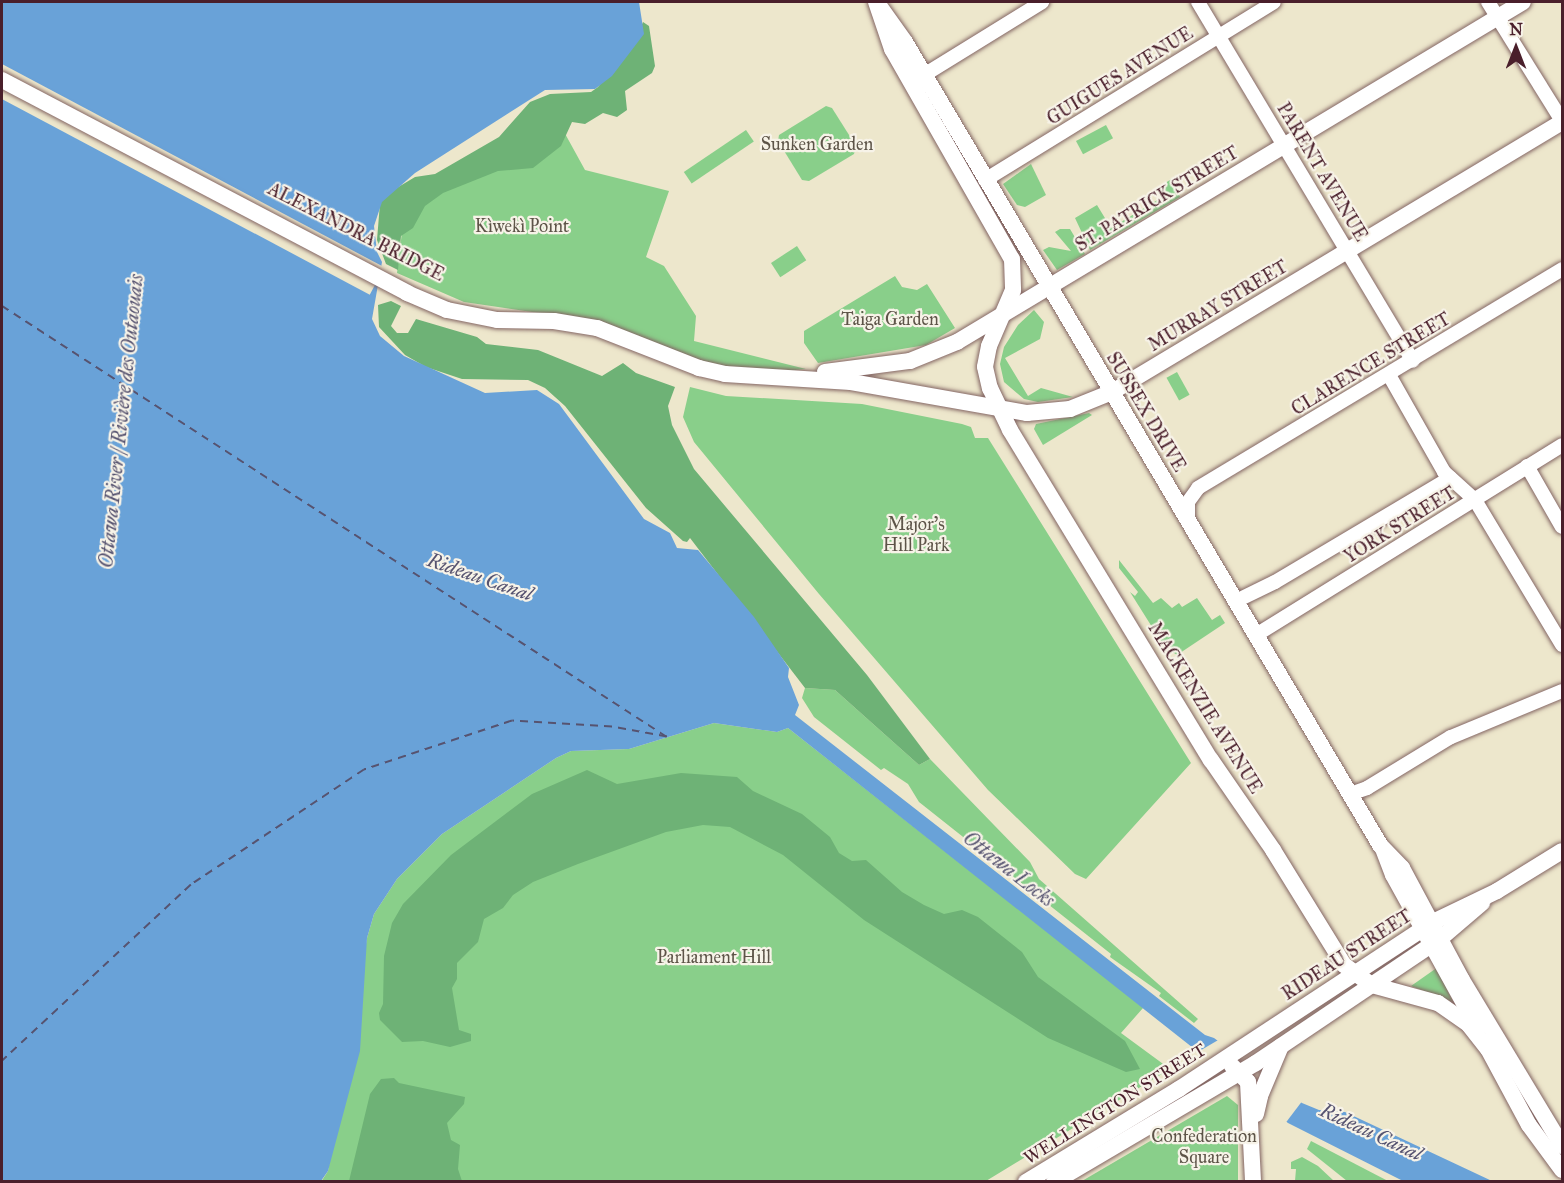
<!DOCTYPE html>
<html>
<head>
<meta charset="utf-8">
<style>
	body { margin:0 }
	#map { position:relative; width:1564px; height:1183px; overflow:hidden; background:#ede7cc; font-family:"IM FELL Great Primer",serif }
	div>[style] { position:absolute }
	.green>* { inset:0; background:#89cf8a; transform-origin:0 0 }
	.forest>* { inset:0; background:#6eb276 }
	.water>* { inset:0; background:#69a2d8 }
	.pier>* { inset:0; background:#ede7cc; transform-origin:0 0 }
	.ferry>* { height:1.5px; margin-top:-0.75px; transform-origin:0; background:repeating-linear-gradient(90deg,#565370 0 8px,transparent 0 14px) }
	.roads { filter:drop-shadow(0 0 2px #836563) drop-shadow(0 0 2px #836563) }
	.minor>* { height:14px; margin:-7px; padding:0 7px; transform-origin:7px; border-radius:7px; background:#fff }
	.major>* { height:16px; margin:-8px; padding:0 8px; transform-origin:8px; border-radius:8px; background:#fff }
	span { translate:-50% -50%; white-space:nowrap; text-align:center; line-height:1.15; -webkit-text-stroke:4.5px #f7f3e8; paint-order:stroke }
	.street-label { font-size:18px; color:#4a1f2b }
	.park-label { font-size:18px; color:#5d5448 }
	.water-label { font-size:20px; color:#565370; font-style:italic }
	.frame { position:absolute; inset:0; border:3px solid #4a1f2b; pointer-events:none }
	.north { position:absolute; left:1486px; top:18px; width:60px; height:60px; -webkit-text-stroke:4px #f7f3e8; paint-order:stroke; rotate:0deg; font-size:16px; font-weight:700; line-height:24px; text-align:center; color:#4a1f2b }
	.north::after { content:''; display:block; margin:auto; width:21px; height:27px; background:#4a1f2b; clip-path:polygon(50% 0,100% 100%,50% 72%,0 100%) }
</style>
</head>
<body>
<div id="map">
	<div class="green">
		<i style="clip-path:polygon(826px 106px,832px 108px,856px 146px,854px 154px,809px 181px,802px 180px,778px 141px,779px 135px)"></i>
		<i style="clip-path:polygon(552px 110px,585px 170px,669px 191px,646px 257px,664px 266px,696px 316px,694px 341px,806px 369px,764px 373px,726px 369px,581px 319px,464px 302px,397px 273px,406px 199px)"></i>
		<i style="left:1106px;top:125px;width:15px;height:34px;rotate:62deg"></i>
		<i style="left:746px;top:130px;width:14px;height:75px;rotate:56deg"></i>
		<i style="clip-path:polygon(1031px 164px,1046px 195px,1025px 207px,1017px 205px,1003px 184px)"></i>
		<i style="clip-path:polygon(1173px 178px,1180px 197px,1090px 250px,1075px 218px,1097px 205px,1111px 228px,1164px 196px,1159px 187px)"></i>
		<i style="clip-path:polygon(1060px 229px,1070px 229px,1085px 254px,1057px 270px,1043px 250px,1049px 247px,1071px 251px,1055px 232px)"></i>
		<i style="left:797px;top:246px;width:17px;height:31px;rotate:57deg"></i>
		<i style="clip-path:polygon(895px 276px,902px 287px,917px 290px,927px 284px,955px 328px,926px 345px,818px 363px,804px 343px,804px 331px)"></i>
		<i style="clip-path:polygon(1034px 310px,1044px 322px,1040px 339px,1005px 358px,1028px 396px,1041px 388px,1073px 397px,1038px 402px,1024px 399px,1004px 382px,1000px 364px,1004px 347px,1018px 325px)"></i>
		<i style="left:1177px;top:372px;width:26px;height:12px;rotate:61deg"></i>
		<i style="clip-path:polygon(690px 387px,726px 396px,862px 404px,962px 424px,971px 427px,975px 438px,988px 438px,1191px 763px,1086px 879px,1075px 874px,988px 790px,819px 594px,694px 442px,683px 417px)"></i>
		<i style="clip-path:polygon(1089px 413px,1092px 415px,1043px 445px,1034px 429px,1036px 424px)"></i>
		<i style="clip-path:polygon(1119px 560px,1153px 603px,1161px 598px,1172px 608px,1179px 603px,1182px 607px,1197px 598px,1212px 620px,1220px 615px,1225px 623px,1177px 655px,1164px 646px,1130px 592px,1135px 596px,1138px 592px,1119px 568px)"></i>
		<i style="clip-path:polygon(805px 688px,835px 690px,919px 765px,930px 759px,1030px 862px,1039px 879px,1198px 1019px,1194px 1023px,1159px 996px,1161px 993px,1110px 957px,1111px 954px,919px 802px,908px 784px,884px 768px,881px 770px,814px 717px,802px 698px)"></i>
		<i style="clip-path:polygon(714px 723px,777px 732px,788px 728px,1138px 1003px,1143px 1008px,1121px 1033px,1170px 1069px,986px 1181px,321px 1182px,328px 1171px,367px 938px,374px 914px,397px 879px,442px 834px,556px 758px,571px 751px,629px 749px)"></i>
		<i style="clip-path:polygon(1438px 967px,1443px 981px,1453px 1002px,1411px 986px)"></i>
		<i style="clip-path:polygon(1227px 1096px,1238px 1105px,1238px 1181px,1082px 1181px)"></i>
		<i style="clip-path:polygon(1311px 1141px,1388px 1181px,1347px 1181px,1307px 1149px)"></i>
		<i style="clip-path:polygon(1302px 1157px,1318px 1166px,1334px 1181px,1295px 1181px,1296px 1169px,1291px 1169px,1291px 1162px)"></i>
	</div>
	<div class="forest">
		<i style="clip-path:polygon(643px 22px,649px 26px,655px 66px,652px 73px,625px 91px,627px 110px,617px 117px,603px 113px,585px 124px,572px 122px,561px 146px,533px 168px,498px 171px,443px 193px,425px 206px,413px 228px,401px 236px,398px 270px,386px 264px,377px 240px,380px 203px,395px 189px,415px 177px,435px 174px,499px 137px,530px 102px,550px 94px,591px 92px,598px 87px,635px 40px)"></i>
		<i style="clip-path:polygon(391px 301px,401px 306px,391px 326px,397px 333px,408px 333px,416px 319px,477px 337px,486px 344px,538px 350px,602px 376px,623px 363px,636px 373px,675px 387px,668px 406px,672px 425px,694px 469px,867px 675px,930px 759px,919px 765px,835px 690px,805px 688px,690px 538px,687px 542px,683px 541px,646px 508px,565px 406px,545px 388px,528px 380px,462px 379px,426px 367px,405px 355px,379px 327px,378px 305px)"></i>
		<i style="clip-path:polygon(587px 770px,617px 784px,681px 773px,737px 777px,753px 791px,802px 814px,830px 837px,839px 853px,852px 861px,866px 860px,902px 892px,924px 905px,944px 914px,962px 910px,978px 917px,1022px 952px,1038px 977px,1125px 1041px,1140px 1069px,1126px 1072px,1048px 1038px,864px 920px,783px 855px,730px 827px,703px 825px,666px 832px,578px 864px,533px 882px,513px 895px,503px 908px,484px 919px,478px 942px,457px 963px,457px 979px,452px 988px,459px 1030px,471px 1034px,471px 1041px,450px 1047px,423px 1041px,402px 1042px,380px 1020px,379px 1013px,383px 1004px,384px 956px,392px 923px,403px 904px,451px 855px,532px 794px)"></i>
		<i style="clip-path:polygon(394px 1078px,399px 1083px,465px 1097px,464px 1104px,447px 1123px,451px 1140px,460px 1145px,458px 1169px,462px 1181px,349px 1181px,370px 1094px,381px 1079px)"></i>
	</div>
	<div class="water">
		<i style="clip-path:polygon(2px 2px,639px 2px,644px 34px,612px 76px,595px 89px,545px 90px,415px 173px,382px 202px,374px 226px,377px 252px,382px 262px,372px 319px,380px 336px,404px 356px,485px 393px,537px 390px,559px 404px,644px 519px,670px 533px,677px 548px,698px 550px,754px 617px,789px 668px,788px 677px,799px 705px,795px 715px,1205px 1035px,1214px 1038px,1302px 1103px,1319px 1110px,1345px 1112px,1492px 1181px,1403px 1181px,1288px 1123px,788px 728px,777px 732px,714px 723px,629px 749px,571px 751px,556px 758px,442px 834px,397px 879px,374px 914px,367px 938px,360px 1051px,328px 1171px,321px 1181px,2px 1182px)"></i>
	</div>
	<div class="pier">
		<i style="left:2px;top:64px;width:433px;height:31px;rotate:28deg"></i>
		<i style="clip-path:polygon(1220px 1039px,1303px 1100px,1284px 1125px,1196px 1053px)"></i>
	</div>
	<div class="ferry">
		<i style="left:2px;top:306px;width:792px;rotate:32.95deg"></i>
		<i style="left:667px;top:737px;width:56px;rotate:-169.7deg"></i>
		<i style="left:612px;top:727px;width:100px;rotate:-176.6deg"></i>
		<i style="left:512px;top:721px;width:156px;rotate:161.7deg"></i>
		<i style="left:364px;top:770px;width:208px;rotate:146.4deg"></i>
		<i style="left:191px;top:885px;width:258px;rotate:137deg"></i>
	</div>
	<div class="roads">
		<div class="minor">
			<i style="left:1198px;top:2px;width:418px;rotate:59.1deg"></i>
			<i style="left:1488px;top:2px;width:140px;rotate:58.1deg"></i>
			<i style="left:924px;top:75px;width:139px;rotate:-31.7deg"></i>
			<i style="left:985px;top:180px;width:339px;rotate:-31.6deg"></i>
			<i style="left:1389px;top:375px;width:112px;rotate:60.4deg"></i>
			<i style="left:1444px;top:472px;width:42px;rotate:42.1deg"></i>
			<i style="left:1475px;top:500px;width:169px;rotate:59deg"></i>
			<i style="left:1527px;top:466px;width:70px;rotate:60.2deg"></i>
			<i style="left:1188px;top:519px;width:17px;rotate:-90deg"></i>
			<i style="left:1188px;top:502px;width:17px;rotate:-54deg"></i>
			<i style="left:1198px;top:488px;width:425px;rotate:-31deg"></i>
			<i style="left:1236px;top:601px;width:43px;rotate:-26deg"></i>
			<i style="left:1275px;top:582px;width:204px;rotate:-30.7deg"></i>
			<i style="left:1256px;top:635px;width:360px;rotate:-31.8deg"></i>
			<i style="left:1350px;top:794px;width:18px;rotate:-19deg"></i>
			<i style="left:1367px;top:788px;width:98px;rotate:-31.3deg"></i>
			<i style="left:1451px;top:737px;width:120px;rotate:-22.5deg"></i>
			<i style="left:1382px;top:849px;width:28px;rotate:69deg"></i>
			<i style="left:1392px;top:875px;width:178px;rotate:61.1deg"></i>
		</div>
		<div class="major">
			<i style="left:876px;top:2px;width:50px;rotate:71.2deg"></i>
			<i style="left:892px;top:49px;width:242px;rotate:60.3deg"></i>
			<i style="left:1012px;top:259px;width:31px;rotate:88deg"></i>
			<i style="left:1013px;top:290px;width:61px;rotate:113.2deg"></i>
			<i style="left:989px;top:346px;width:21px;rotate:101deg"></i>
			<i style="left:985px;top:367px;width:22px;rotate:77deg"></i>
			<i style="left:990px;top:388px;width:47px;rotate:64.5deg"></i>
			<i style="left:1010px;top:430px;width:386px;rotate:58.7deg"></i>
			<i style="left:1211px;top:760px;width:109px;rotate:55.4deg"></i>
			<i style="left:1273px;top:850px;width:135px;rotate:58.3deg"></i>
			<i style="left:1344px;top:965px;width:34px;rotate:36deg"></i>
			<i style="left:1372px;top:985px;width:68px;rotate:15.3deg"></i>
			<i style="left:1438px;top:1003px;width:38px;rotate:35deg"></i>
			<i style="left:1469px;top:1025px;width:31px;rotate:52deg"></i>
			<i style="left:1488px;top:1049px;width:86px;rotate:61.7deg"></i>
			<i style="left:1529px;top:1125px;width:56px;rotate:53.7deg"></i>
			<i style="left:880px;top:7px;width:43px;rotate:54.5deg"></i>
			<i style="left:905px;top:42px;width:933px;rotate:59.39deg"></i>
			<i style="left:1380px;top:845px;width:32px;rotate:46deg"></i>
			<i style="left:1402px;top:868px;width:127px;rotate:61.8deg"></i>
			<i style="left:1462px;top:980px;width:194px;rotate:58.9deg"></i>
			<i style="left:2px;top:80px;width:458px;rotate:27.7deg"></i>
			<i style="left:407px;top:293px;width:43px;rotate:23deg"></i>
			<i style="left:447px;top:310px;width:51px;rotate:11.3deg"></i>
			<i style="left:497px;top:320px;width:57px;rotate:1deg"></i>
			<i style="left:554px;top:321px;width:44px;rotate:9.2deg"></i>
			<i style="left:597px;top:328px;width:110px;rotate:21.4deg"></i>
			<i style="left:699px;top:368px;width:27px;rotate:13deg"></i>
			<i style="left:725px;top:374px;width:126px;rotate:3.6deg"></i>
			<i style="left:851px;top:382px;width:179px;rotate:10deg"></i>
			<i style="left:1027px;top:413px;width:43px;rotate:-5.3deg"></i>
			<i style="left:1070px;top:409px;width:45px;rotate:-22deg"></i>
			<i style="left:1112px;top:392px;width:525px;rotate:-30.96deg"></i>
			<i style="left:825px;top:372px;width:86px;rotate:-7.4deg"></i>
			<i style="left:910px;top:361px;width:51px;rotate:-22deg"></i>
			<i style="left:957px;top:342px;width:660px;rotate:-30.99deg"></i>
			<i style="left:1232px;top:1066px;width:23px;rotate:45deg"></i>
			<i style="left:1248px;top:1082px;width:100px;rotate:87.1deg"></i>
			<i style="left:1256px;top:1114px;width:18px;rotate:-77deg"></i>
			<i style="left:1260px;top:1096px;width:54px;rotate:-67.2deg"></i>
			<i style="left:1026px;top:1182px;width:179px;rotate:-31.3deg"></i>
			<i style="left:1179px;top:1089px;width:304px;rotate:-33.3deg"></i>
			<i style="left:1433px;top:922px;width:71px;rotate:-25.8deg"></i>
			<i style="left:1497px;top:891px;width:76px;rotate:-31.6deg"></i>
			<i style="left:1054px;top:1182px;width:234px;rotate:-30.5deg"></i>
			<i style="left:1256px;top:1063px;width:223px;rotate:-34deg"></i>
			<i style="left:1441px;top:938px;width:54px;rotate:-40.5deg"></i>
		</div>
	</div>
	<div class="street-label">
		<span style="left:1120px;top:76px;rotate:-32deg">GUIGUES AVENUE</span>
		<span style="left:1322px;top:172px;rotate:59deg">PARENT AVENUE</span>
		<span style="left:1157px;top:199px;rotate:-31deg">ST. PATRICK STREET</span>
		<span style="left:356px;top:232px;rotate:27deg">ALEXANDRA BRIDGE</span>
		<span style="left:1218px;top:306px;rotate:-31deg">MURRAY STREET</span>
		<span style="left:1371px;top:364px;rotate:-31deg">CLARENCE STREET</span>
		<span style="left:1146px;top:412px;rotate:59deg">SUSSEX DRIVE</span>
		<span style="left:1400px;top:525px;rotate:-32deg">YORK STREET</span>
		<span style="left:1205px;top:708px;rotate:58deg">MACKENZIE AVENUE</span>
		<span style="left:1347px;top:955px;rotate:-33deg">RIDEAU STREET</span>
		<span style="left:1115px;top:1104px;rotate:-32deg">WELLINGTON STREET</span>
	</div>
	<div class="park-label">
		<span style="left:817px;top:144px">Sunken Garden</span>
		<span style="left:522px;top:226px">Kìwekì Point</span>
		<span style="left:890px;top:319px">Taiga Garden</span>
		<span style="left:916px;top:535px">Major's<br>Hill Park</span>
		<span style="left:714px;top:957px">Parliament Hill</span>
		<span style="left:1204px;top:1147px">Confederation<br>Square</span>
	</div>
	<div class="water-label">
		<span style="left:121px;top:421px;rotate:-84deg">Ottawa River / Rivière des Outaouais</span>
		<span style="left:480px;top:577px;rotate:19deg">Rideau Canal</span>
		<span style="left:1009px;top:869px;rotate:38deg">Ottawa Locks</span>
		<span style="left:1371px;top:1132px;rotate:25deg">Rideau Canal</span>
	</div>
	<div class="frame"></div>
	<div class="north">N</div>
</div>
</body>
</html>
